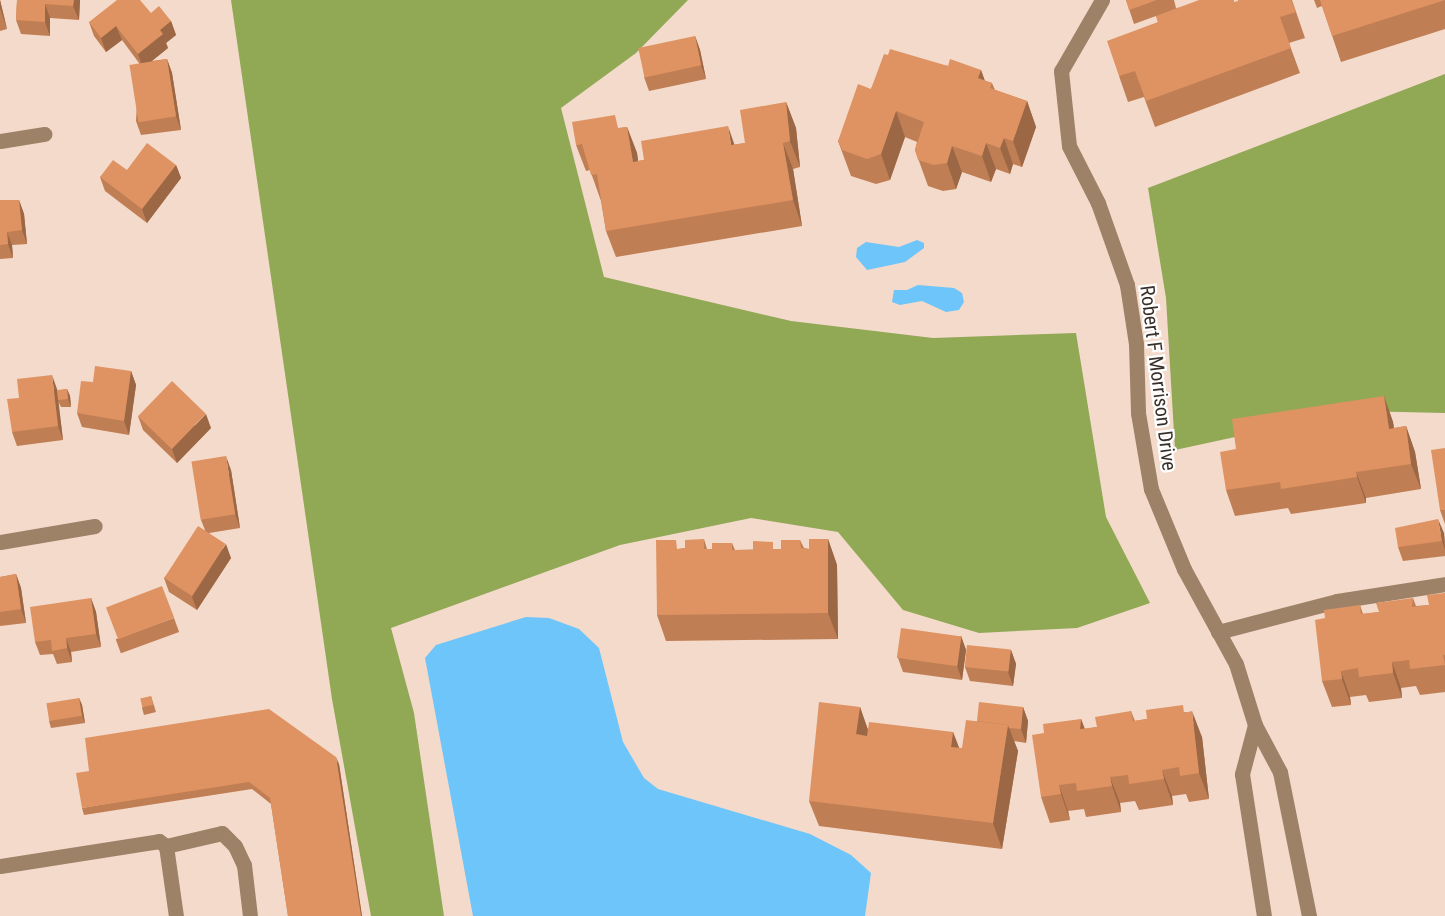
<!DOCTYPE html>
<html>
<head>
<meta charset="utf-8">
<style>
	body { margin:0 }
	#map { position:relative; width:1445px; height:916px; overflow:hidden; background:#f3dacb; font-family:"Roboto Condensed",sans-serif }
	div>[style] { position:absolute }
	.forest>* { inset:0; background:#91a855 }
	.water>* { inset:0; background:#6ec5f9 }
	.minor>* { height:15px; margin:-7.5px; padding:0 7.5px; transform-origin:7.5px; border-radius:7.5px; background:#9d8267 }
	.wall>* { inset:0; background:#c07e54; transform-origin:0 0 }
	.shaded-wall>* { inset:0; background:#9c6745 }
	.building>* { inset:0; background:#df9362; transform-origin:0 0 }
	span { translate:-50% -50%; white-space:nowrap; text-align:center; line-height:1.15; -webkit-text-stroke:4.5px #fff; paint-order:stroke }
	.street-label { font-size:20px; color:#392f29 }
</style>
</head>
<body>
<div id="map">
	<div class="forest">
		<i style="clip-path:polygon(231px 0,688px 0,636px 53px,561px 108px,604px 277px,791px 321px,933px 338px,1076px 333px,1106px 517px,1150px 603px,1077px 628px,979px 633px,903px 610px,838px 532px,751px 518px,620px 545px,391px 628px,414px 713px,444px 916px,371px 916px,332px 699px)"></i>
		<i style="clip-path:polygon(1445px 74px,1445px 413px,1356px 411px,1175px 450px,1166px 298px,1148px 188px)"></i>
	</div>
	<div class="water">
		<i style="clip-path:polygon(917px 240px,924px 243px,924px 248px,905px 262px,867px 270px,856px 257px,857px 248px,866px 242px,899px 247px)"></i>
		<i style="clip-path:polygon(918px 285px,954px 288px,962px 293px,964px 302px,959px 310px,946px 312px,922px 301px,900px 305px,892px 302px,894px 290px,907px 290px)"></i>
		<i style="clip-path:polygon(526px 617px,549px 618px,579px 629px,599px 648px,623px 742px,644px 778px,658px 789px,810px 834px,851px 855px,871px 873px,865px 916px,473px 916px,425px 658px,436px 645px)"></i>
	</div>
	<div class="minor">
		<i style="left:1102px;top:0;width:82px;rotate:120deg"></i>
		<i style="left:1061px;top:71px;width:75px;rotate:83.9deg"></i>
		<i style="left:1069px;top:146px;width:64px;rotate:63deg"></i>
		<i style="left:1098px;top:203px;width:87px;rotate:70.5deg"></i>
		<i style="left:1127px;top:285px;width:60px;rotate:81.3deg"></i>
		<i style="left:1136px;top:344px;width:69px;rotate:88.3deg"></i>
		<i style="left:1138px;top:413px;width:77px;rotate:80.3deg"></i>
		<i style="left:1151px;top:489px;width:87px;rotate:67.6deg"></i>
		<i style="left:1184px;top:569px;width:108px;rotate:61.3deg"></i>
		<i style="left:1236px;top:664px;width:64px;rotate:72.7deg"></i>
		<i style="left:1255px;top:725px;width:53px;rotate:62deg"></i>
		<i style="left:1280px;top:772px;width:147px;rotate:78.6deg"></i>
		<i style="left:0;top:141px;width:45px;rotate:-9deg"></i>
		<i style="left:0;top:542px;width:96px;rotate:-9.6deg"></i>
		<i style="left:1218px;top:632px;width:123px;rotate:-14.6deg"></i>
		<i style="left:1337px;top:601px;width:109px;rotate:-8.9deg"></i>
		<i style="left:1255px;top:725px;width:51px;rotate:104.9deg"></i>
		<i style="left:1242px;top:774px;width:144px;rotate:81.2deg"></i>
		<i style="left:166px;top:846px;width:57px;rotate:-13.1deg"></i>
		<i style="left:222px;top:833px;width:18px;rotate:45deg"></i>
		<i style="left:235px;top:846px;width:21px;rotate:65deg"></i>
		<i style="left:244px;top:865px;width:51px;rotate:83.3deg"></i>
		<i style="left:0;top:866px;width:161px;rotate:-8.9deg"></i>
		<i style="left:159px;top:841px;width:9px;rotate:36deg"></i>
		<i style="left:166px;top:846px;width:71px;rotate:81.9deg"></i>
	</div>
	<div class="wall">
		<i style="clip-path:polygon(0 0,7px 29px,0 31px)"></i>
		<i style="clip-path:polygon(17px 0,80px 0,79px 20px,50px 18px,50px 36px,21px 34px,16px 20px)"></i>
		<i style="clip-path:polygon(1126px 0,1174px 0,1176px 8px,1235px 2px,1292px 0,1305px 38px,1289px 43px,1300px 73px,1155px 127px,1144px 97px,1128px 102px,1119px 76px,1158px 22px,1156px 16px,1134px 24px)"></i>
		<i style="clip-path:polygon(1314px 0,1445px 0,1445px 29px,1341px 62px,1322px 6px,1317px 8px)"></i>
		<i style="clip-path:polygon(151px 13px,171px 21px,176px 35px,166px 43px,168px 48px,152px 61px,167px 59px,172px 73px,181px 130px,141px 135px,136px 121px,139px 63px,122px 40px,106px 52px,94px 36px,89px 22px)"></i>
		<i style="clip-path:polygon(695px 36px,700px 50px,706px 79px,649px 91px,644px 77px)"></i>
		<i style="clip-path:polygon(888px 55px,948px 66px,981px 70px,985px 81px,992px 83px,995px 90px,1027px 101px,1036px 127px,1022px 167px,1013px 164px,1010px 174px,996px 169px,991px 182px,962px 172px,956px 189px,943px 191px,928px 186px,915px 150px,917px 142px,905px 137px,890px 180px,876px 184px,851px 176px,838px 141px,871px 89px)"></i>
		<i style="clip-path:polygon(786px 102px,796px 128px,800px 167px,793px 169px,802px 226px,616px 257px,606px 231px,601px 201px,590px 170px,586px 171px,576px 145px,620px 128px,627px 127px,637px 153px,638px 161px,745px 143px)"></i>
		<i style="clip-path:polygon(176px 165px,181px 178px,147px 223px,105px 191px,100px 177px,127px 170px)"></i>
		<i style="clip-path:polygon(0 200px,19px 200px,24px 214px,27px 244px,12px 245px,13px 258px,0 259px)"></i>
		<i style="clip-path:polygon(131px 371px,136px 385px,129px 435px,82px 427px,77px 413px,93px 382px)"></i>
		<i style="clip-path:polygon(67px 389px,70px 396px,71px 407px,61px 407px,58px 401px,63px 440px,17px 446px,12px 432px,19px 398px)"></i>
		<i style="clip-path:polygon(1384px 396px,1393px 422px,1394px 428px,1406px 426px,1415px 452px,1421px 489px,1366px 498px,1366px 503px,1291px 514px,1288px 508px,1235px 516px,1226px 490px,1236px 449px)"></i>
		<i style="clip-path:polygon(138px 416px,211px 428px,177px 463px,143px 430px)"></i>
		<i style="clip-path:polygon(1445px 448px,1445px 524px,1440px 510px)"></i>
		<i style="clip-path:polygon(231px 470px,240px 528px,209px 533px,231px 558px,197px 610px,169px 592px,164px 578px,205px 530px,201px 520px)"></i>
		<i style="clip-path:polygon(1444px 533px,1445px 543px,1445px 556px,1403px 561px,1398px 547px)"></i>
		<i style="clip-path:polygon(704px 539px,707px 549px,712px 549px,732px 543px,735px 550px,781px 549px,800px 540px,804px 548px,809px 549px,828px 539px,837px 565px,838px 639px,666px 641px,657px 615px,679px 549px,685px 548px)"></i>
		<i style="clip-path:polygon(16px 574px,21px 588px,26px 623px,0 626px,0 577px)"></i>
		<i style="clip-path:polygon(1445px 593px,1445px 692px,1420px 695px,1416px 686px,1401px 688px,1402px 698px,1369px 702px,1366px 695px,1350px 697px,1351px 705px,1332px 707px,1322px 681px,1325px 618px,1360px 605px,1363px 614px,1379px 612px,1413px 598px,1416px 606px,1429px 605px)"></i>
		<i style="clip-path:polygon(91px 598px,96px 612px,101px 647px,71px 652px,72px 662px,57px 664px,53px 654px,40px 655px,35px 642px)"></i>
		<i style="left:174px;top:618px;width:15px;height:62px;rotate:70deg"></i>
		<i style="clip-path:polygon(961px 636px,966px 650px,962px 680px,903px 672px,898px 658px)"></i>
		<i style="clip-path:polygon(1011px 650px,1016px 664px,1013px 686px,970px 681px,965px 667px)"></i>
		<i style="clip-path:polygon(151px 696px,156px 712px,144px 715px,142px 708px)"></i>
		<i style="clip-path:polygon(79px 698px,82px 705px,85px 723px,51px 728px,49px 721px)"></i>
		<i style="clip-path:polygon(860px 707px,868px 730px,953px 732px,959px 748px,962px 748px,977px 721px,1023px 707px,1028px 721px,1026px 743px,1014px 741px,1018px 751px,1002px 849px,819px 826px,809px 801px)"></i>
		<i style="clip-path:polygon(1131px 711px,1135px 721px,1186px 712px,1202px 737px,1209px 799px,1189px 802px,1186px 794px,1172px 796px,1173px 805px,1139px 810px,1135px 801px,1120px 803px,1121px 812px,1086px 817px,1084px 809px,1068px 811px,1070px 820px,1050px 823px,1041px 797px,1044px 733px,1081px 719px,1085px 729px,1097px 727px)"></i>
		<i style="clip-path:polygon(339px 764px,362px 916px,288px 916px,271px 804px,252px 789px,84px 815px,82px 808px)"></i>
	</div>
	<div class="shaded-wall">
		<i style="clip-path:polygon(0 0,7px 29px,0 8px)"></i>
		<i style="clip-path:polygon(74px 0,80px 0,79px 20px,73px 6px)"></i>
		<i style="clip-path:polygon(45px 4px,50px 18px,50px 36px,45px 22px)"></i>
		<i style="clip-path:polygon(171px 21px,176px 35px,166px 43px,168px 48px,143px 68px,138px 54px,160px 30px)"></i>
		<i style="clip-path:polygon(116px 26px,122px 40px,106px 52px,101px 38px)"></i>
		<i style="clip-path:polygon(695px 36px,700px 50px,706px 79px,701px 65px)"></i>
		<i style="clip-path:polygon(167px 59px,172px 73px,181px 130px,176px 116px)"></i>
		<i style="clip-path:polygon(981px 70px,990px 96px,978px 78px)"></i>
		<i style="clip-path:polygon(1027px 101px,1036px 127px,1022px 167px,1013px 141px)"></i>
		<i style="clip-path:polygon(786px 102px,796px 128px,800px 167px,790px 141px)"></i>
		<i style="clip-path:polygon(896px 111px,905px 137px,890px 180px,881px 154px)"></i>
		<i style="clip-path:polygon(728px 126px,737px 152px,731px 145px)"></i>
		<i style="clip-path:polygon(627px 127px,637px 153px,642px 188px,633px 162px)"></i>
		<i style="clip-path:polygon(1004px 138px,1013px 164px,1010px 174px,1000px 148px)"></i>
		<i style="clip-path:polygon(783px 143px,793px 169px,802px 226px,793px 200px)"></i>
		<i style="clip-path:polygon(986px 143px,996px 169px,991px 182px,982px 156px)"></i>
		<i style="clip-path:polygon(952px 146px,962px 172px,956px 189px,947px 163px)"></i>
		<i style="clip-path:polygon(176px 165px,181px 178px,147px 223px,142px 209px)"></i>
		<i style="clip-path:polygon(19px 200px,24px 214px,27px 244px,22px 230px)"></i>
		<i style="clip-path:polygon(7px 232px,12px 245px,13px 258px,8px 244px)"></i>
		<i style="clip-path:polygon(131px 371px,136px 385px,129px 435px,124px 421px)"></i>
		<i style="clip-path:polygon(52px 375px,57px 389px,63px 440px,58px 426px)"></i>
		<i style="clip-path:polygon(67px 389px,70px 396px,71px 407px,68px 399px)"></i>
		<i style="clip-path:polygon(1384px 396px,1393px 422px,1398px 455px,1389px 429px)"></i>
		<i style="clip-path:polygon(206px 414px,211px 428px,177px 463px,172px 449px)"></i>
		<i style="clip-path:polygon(1406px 426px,1415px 452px,1421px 489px,1411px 464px)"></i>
		<i style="clip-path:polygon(226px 456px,231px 470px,240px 528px,235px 514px)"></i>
		<i style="clip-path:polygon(1356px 472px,1366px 498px,1366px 503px,1357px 477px)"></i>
		<i style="clip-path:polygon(1438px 519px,1444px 533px,1445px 550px,1442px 541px)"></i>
		<i style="clip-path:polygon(828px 539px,837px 565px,838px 639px,828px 613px)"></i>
		<i style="clip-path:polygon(226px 544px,231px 558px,197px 610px,192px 597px)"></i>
		<i style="clip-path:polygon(16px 574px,21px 588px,26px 623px,21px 609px)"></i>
		<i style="clip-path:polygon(91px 598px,96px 612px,101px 647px,96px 634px)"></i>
		<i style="clip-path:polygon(961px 636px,966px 650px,962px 680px,957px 666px)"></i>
		<i style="clip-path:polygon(66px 638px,71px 652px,72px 662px,67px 648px)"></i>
		<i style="clip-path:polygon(1011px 650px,1016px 664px,1013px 686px,1008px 672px)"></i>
		<i style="clip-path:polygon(1392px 662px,1401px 688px,1402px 698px,1393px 673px)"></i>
		<i style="clip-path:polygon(1341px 671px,1350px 697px,1351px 705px,1342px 679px)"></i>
		<i style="clip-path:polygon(79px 698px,82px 705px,85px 723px,82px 716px)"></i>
		<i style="clip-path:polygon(860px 707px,869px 733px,866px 760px,856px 734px)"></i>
		<i style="clip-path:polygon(1023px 707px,1028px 721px,1026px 743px,1021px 729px)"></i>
		<i style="clip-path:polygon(1192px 711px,1202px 737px,1209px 799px,1199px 773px)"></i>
		<i style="clip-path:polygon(1081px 719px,1090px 744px,1080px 729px)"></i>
		<i style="clip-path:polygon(1008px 725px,1018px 751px,1002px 849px,993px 823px)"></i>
		<i style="clip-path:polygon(953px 732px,963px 758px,951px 747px)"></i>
		<i style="clip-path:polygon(336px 757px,339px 764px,362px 916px,361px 916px)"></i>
		<i style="clip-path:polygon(1162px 770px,1172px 796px,1173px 805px,1164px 779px)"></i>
		<i style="clip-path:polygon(1110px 777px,1120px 803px,1121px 812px,1112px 786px)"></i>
		<i style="clip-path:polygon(1059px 785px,1068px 811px,1070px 820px,1061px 794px)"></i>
	</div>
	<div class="building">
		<i style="clip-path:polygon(17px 0,74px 0,73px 6px,45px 4px,45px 22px,16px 20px)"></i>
		<i style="clip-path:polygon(117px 0,140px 0,151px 13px,159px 6px,171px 21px,160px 30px,163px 34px,138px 54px,116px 26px,101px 38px,89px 22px)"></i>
		<i style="clip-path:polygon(1126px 0,1157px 0,1129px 10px)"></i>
		<i style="clip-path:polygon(1199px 0,1234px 0,1234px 2px,1238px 1px,1238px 0,1291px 0,1296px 12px,1280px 17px,1291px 48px,1146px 101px,1135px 71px,1119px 76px,1107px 41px,1158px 22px,1156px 16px)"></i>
		<i style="clip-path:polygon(1320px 0,1445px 0,1332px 36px)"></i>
		<i style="left:695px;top:36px;width:30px;height:58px;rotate:78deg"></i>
		<i style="clip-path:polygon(890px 49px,948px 66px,950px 59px,981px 70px,978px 78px,992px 83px,990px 88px,1027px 101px,1013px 141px,1004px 138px,1000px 148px,986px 143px,982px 156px,952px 146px,947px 163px,934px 165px,918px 160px,915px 150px,924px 122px,896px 111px,881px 154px,867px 159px,842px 150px,838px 141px,858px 84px,871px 89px,884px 54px,888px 55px)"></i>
		<i style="left:167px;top:59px;width:58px;height:38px;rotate:81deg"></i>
		<i style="clip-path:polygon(786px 102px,790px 141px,783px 143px,793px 200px,606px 231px,597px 174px,591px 175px,582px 144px,576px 145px,572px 122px,615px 115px,618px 128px,627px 127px,633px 162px,644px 160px,641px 141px,728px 126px,731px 145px,745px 143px,740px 110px)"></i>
		<i style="clip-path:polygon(147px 143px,176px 165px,142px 209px,100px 177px,113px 160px,127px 170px)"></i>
		<i style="clip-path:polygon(0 200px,19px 200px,22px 230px,7px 232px,8px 244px,0 245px)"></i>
		<i style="clip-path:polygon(95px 366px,131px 371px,124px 421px,77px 413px,81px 381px,93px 382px)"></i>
		<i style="clip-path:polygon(52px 375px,58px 426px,12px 432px,7px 399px,19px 398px,17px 379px)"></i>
		<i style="left:172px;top:381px;width:47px;height:49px;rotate:44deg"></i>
		<i style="left:67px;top:389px;width:10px;height:10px;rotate:84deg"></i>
		<i style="clip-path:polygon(1384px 396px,1389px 429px,1406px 426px,1411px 464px,1356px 472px,1357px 477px,1281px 489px,1280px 482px,1226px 490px,1220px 452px,1236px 449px,1232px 419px)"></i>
		<i style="clip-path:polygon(1445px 448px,1445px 510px,1440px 510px,1431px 450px)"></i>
		<i style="left:226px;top:456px;width:59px;height:35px;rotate:81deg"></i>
		<i style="clip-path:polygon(1438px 519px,1442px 541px,1398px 547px,1395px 528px)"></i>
		<i style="left:198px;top:526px;width:33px;height:62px;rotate:33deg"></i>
		<i style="clip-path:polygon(704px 539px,704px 549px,712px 549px,712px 543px,732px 543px,732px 550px,753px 550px,753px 541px,773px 542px,773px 549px,781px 549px,781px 540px,800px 540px,801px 548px,809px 549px,809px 539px,828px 539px,828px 613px,657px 615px,656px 540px,676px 540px,677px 549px,685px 548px,685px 540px)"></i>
		<i style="clip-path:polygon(16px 574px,21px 609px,0 612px,0 577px)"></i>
		<i style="left:162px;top:586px;width:34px;height:60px;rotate:69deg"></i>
		<i style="clip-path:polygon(1445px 593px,1445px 655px,1443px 655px,1445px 665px,1410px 669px,1409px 660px,1392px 662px,1393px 673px,1359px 677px,1358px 668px,1341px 671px,1342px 679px,1322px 681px,1315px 620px,1325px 618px,1324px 610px,1360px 605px,1361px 614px,1379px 612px,1376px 603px,1413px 598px,1412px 607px,1429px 605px,1427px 595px)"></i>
		<i style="clip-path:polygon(91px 598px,96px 634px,66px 638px,67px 648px,52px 651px,51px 640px,35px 642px,30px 607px)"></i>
		<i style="left:901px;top:628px;width:61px;height:30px;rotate:8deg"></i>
		<i style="left:967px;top:645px;width:44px;height:22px;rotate:6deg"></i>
		<i style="left:151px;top:696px;width:9px;height:11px;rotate:77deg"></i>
		<i style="left:79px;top:698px;width:18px;height:33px;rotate:81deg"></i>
		<i style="clip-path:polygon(819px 702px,860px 707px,856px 734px,867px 736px,869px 722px,953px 732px,951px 747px,962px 748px,966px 720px,1008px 725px,993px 823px,809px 801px)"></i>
		<i style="clip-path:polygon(979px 702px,1023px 707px,1021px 729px,1009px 728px,1008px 725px,977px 721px)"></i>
		<i style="clip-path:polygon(1183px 705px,1184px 713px,1192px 711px,1199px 773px,1180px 776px,1179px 767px,1162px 770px,1164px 779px,1129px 784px,1128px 775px,1110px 777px,1112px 786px,1077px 791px,1076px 783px,1059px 785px,1061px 794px,1041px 797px,1032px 735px,1044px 733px,1043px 724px,1081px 719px,1080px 729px,1097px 727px,1095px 717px,1131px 711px,1133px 721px,1147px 719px,1146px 710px)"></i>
		<i style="clip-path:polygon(269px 709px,336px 757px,361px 916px,288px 916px,270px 798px,249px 782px,82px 808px,76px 773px,89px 771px,85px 738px)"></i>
	</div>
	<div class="street-label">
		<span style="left:1158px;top:378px;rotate:83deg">Robert F Morrison Drive</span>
	</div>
</div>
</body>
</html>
